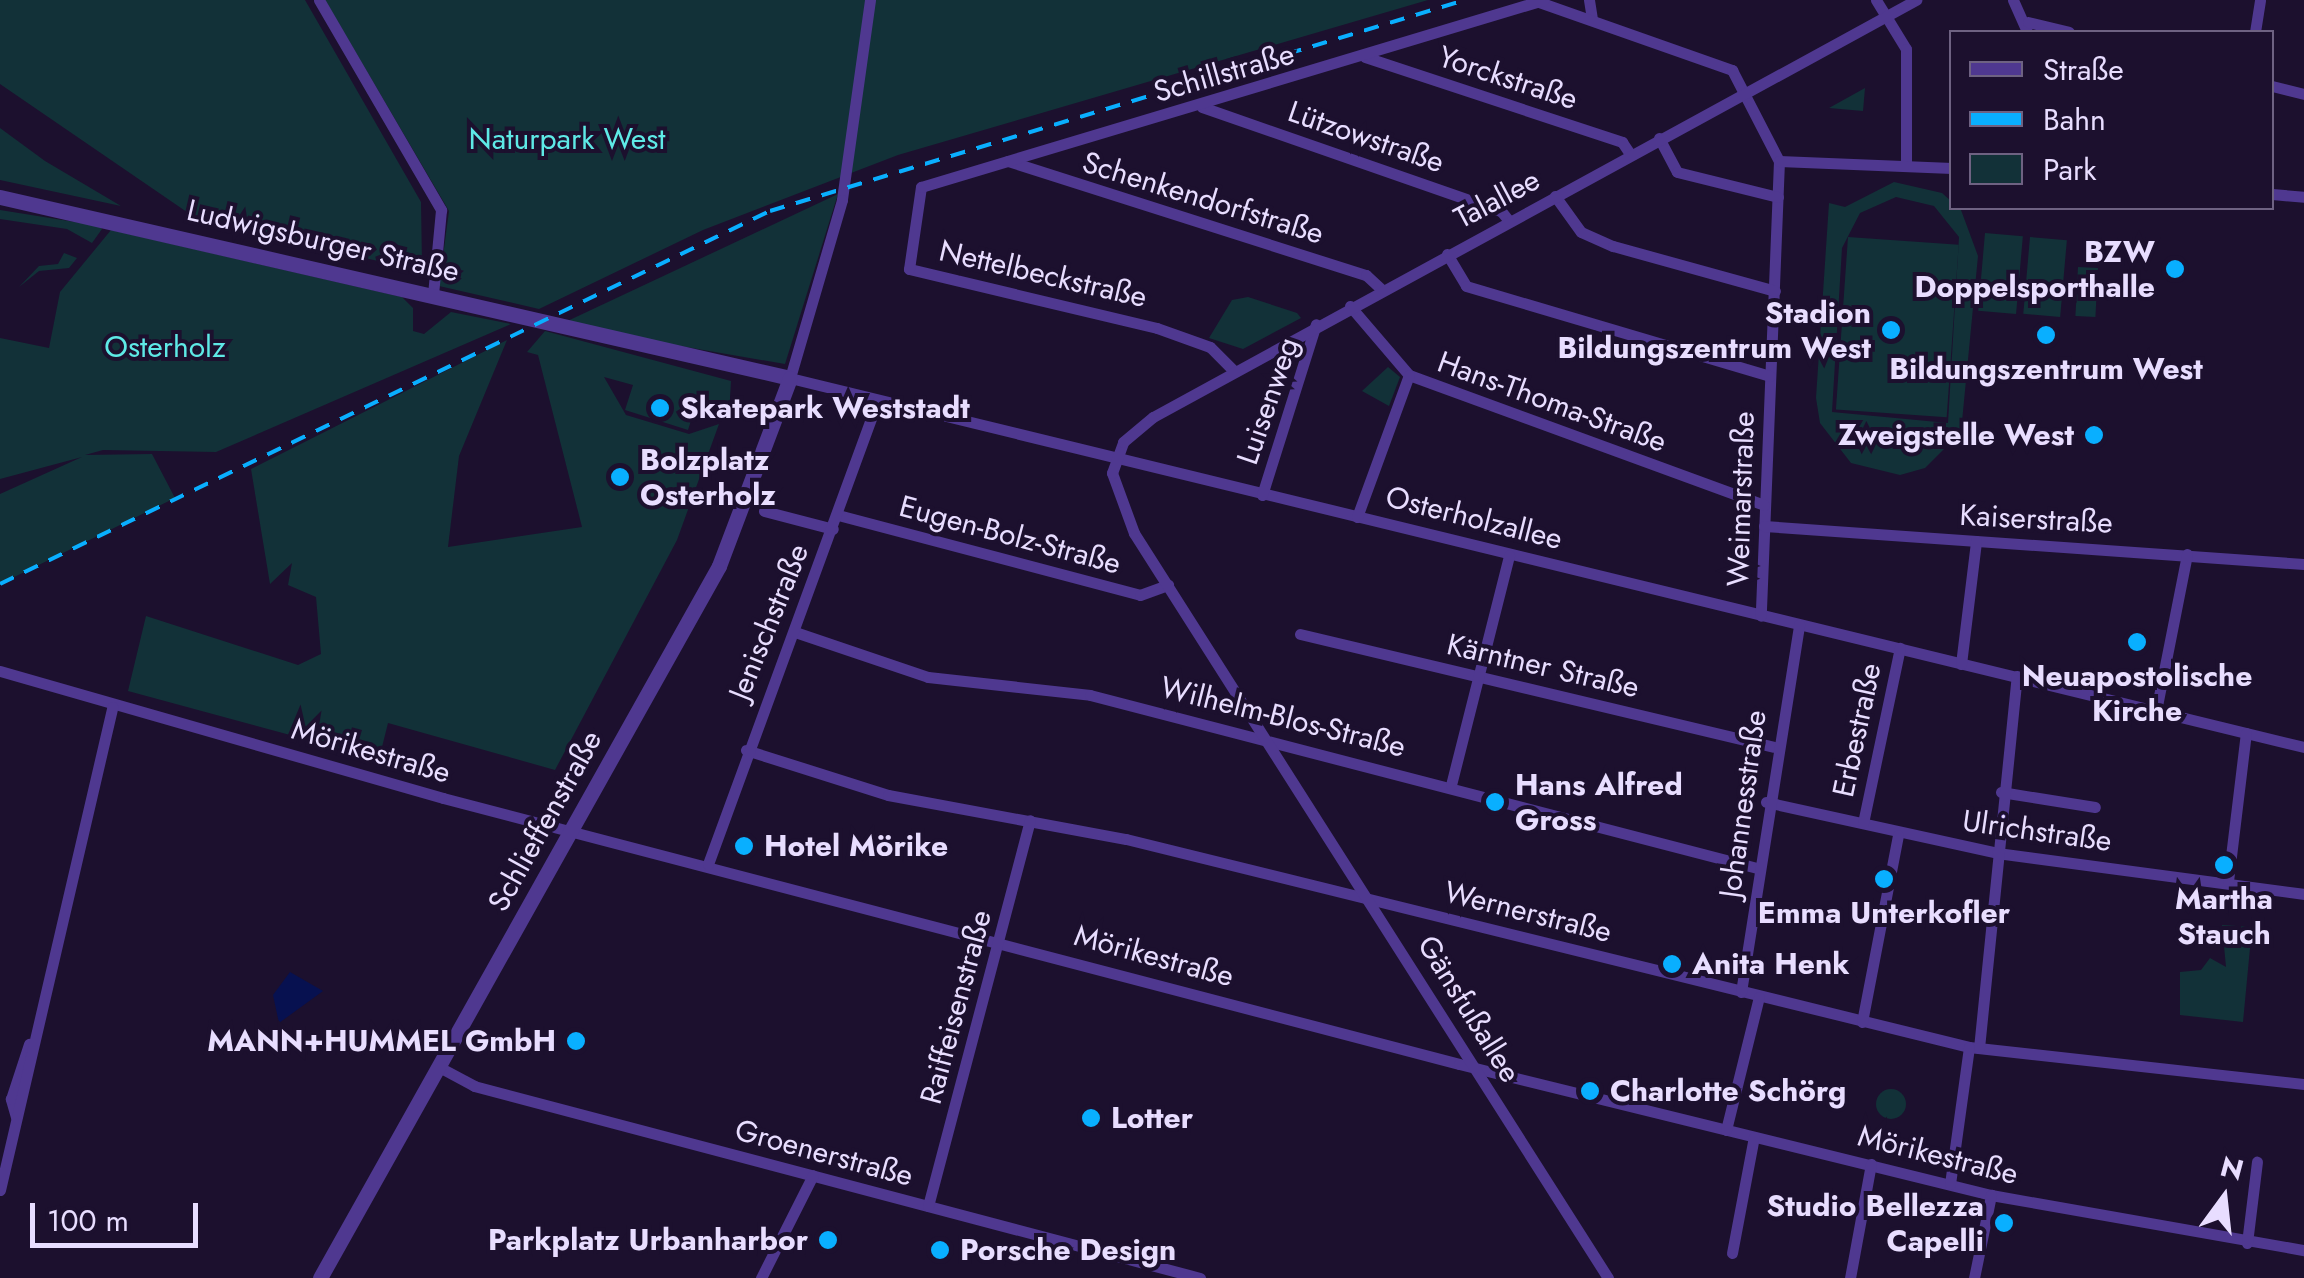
<!DOCTYPE html>
<html>
<head>
<meta charset="utf-8">
<style>
	body { margin:0 }
	#map { position:relative; width:2304px; height:1278px; overflow:hidden; background:#1c102e; font-family:Jost,sans-serif }
	div>[style] { position:absolute }
	.green>* { inset:0; background:#123138; transform-origin:0 0 }
	.round { border-radius:50% }
	.water>* { inset:0; background:#071150 }
	.minor>* { height:11px; margin:-5.5px; padding:0 5.5px; transform-origin:5.5px; border-radius:5.5px; background:#4f3890 }
	.tertiary>* { height:15px; margin:-7.5px; padding:0 7.5px; transform-origin:7.5px; border-radius:7.5px; background:#4f3890 }
	.rail>* { height:4px; margin-top:-2px; transform-origin:0; background:repeating-linear-gradient(90deg,#09afff 0 15px,transparent 0 27px) }
	.dots>* { width:28px; height:28px; translate:-50% -50%; box-sizing:border-box; border:5px solid #1c102e; border-radius:50% }
	span { translate:-50% -50%; white-space:nowrap; text-align:center; line-height:1.15; -webkit-text-stroke:8px #1c102e; paint-order:stroke }
	.street-label { font-size:30px; color:#e8ddff }
	.park-label { font-size:30px; color:#5ee9e6 }
	.poi-label { font-size:30px; color:#e8ddff; font-weight:700 }
	.right { translate:-100% -50%; text-align:right }
	.left { translate:0 -50%; text-align:left }
	.legend { position:absolute; left:1949px; top:30px; width:325px; height:180px; box-sizing:border-box; background:#1c102e; border:2px solid #6e6282; margin:0; padding:12px 18px; list-style:none; font-size:30px; color:#e8ddff }
	.legend li { display:flex; align-items:center; gap:20px; height:50px }
	.legend b { width:50px; border:2px solid #6e6282 }
	.north { position:absolute; left:2174px; top:1148px; width:100px; height:100px; -webkit-text-stroke:8px #1c102e; paint-order:stroke; rotate:15deg; font-size:28px; font-weight:700; line-height:40px; text-align:center; color:#e8ddff }
	.north::after { content:''; display:block; margin:auto; width:35px; height:45px; background:#e8ddff; clip-path:polygon(50% 0,100% 100%,50% 72%,0 100%) }
	.scale { position:absolute; left:30px; top:1203px; width:168px; height:45px; box-sizing:border-box; border:5px solid #e8ddff; border-top:0; padding-left:12px; font-size:30px; line-height:35px; white-space:nowrap; color:#e8ddff; -webkit-text-stroke:8px #1c102e; paint-order:stroke }
</style>
</head>
<body>
<div id="map">
	<div class="green">
		<i style="clip-path:polygon(0 0,305px 0,421px 202px,422px 263px,400px 266px,242px 230px,239px 217px,227px 214px,219px 225px,200px 221px,0 84px)"></i>
		<i style="clip-path:polygon(325px 0,1428px 0,898px 155px,703px 230px,539px 309px,439px 286px,449px 211px)"></i>
		<i style="clip-path:polygon(1865px 88px,1863px 111px,1829px 108px)"></i>
		<i style="clip-path:polygon(0 128px,45px 161px,121px 206px,0 180px)"></i>
		<i style="clip-path:polygon(evenodd,1894px 182px,1942px 193px,1961px 210px,1978px 256px,1961px 432px,1925px 468px,1900px 475px,1851px 463px,1820px 423px,1816px 398px,1829px 203px,1845px 207px,1894px 182px,1896px 197px,1934px 206px,1959px 237px,1948px 423px,1832px 412px,1842px 248px,1860px 213px,1896px 197px)"></i>
		<i style="clip-path:polygon(838px 194px,785px 364px,559px 325px)"></i>
		<i style="clip-path:polygon(0 210px,100px 226px,102px 229px,92px 243px,67px 229px,0 219px)"></i>
		<i style="clip-path:polygon(111px 230px,402px 297px,413px 308px,413px 331px,424px 334px,451px 312px,511px 324px,216px 452px,103px 450px,85px 455px,152px 454px,175px 498px,0 584px,0 494px,82px 457px,0 479px,0 338px,49px 348px,60px 292px)"></i>
		<i style="left:1985px;top:233px;width:38px;height:78px;rotate:5deg"></i>
		<i style="left:1848px;top:237px;width:111px;height:173px;rotate:4deg"></i>
		<i style="left:2030px;top:237px;width:37px;height:77px;rotate:5deg"></i>
		<i style="clip-path:polygon(64px 253px,77px 258px,69px 268px,39px 271px,19px 287px,39px 266px,58px 264px)"></i>
		<i style="left:2078px;top:267px;width:20px;height:49px;rotate:3deg"></i>
		<i style="clip-path:polygon(1248px 297px,1297px 313px,1301px 318px,1243px 349px,1209px 338px,1232px 300px)"></i>
		<i style="clip-path:polygon(545px 331px,731px 381px,729px 415px,696px 405px,688px 430px,625px 410px,633px 385px,604px 377px,626px 415px,689px 434px,719px 424px,677px 540px,555px 770px,388px 723px,379px 759px,128px 691px,146px 616px,298px 665px,321px 654px,316px 597px,288px 585px,292px 563px,270px 584px,251px 469px,507px 340px,459px 456px,448px 547px,582px 527px,538px 355px,527px 352px)"></i>
		<i style="clip-path:polygon(1388px 367px,1400px 377px,1389px 406px,1362px 391px)"></i>
		<i style="clip-path:polygon(2222px 925px,2252px 927px,2243px 1022px,2180px 1015px,2180px 972px,2201px 970px,2210px 958px,2226px 967px)"></i>
		<i class="round" style="left:1876px;top:1089px;width:30px;height:30px"></i>
	</div>
	<div class="water">
		<i style="clip-path:polygon(290px 972px,323px 991px,279px 1023px,273px 995px)"></i>
	</div>
	<div class="minor">
		<i style="left:319px;top:0;width:243px;rotate:59.8deg"></i>
		<i style="left:441px;top:210px;width:85px;rotate:95.4deg"></i>
		<i style="left:870px;top:0;width:202px;rotate:98deg"></i>
		<i style="left:842px;top:200px;width:185px;rotate:106.3deg"></i>
		<i style="left:790px;top:378px;width:1558px;rotate:13.7deg"></i>
		<i style="left:1589px;top:0;width:20px;rotate:81deg"></i>
		<i style="left:1876px;top:0;width:57px;rotate:58.5deg"></i>
		<i style="left:1906px;top:49px;width:116px;rotate:90deg"></i>
		<i style="left:2013px;top:0;width:35px;rotate:66deg"></i>
		<i style="left:1539px;top:2px;width:205px;rotate:19.4deg"></i>
		<i style="left:1732px;top:70px;width:102px;rotate:62.7deg"></i>
		<i style="left:1779px;top:161px;width:455px;rotate:92.3deg"></i>
		<i style="left:2028px;top:22px;width:42px;rotate:13.7deg"></i>
		<i style="left:2255px;top:32px;width:32px;rotate:-81deg"></i>
		<i style="left:1365px;top:57px;width:271px;rotate:18.3deg"></i>
		<i style="left:1622px;top:142px;width:14px;rotate:56deg"></i>
		<i style="left:2272px;top:86px;width:33px;rotate:14deg"></i>
		<i style="left:1202px;top:107px;width:317px;rotate:19.2deg"></i>
		<i style="left:1501px;top:211px;width:13px;rotate:51deg"></i>
		<i style="left:1659px;top:138px;width:38px;rotate:62deg"></i>
		<i style="left:1677px;top:172px;width:104px;rotate:13.9deg"></i>
		<i style="left:1008px;top:161px;width:376px;rotate:17.7deg"></i>
		<i style="left:1366px;top:275px;width:21px;rotate:43deg"></i>
		<i style="left:1779px;top:161px;width:173px;rotate:2.3deg"></i>
		<i style="left:2272px;top:194px;width:32px;rotate:5deg"></i>
		<i style="left:1555px;top:196px;width:44px;rotate:54.2deg"></i>
		<i style="left:1581px;top:232px;width:35px;rotate:24deg"></i>
		<i style="left:1613px;top:246px;width:168px;rotate:15.5deg"></i>
		<i style="left:1447px;top:254px;width:37px;rotate:59deg"></i>
		<i style="left:1466px;top:286px;width:317px;rotate:16.5deg"></i>
		<i style="left:1350px;top:306px;width:91px;rotate:49.5deg"></i>
		<i style="left:1409px;top:375px;width:378px;rotate:20.1deg"></i>
		<i style="left:1234px;top:371px;width:34px;rotate:-135deg"></i>
		<i style="left:1210px;top:347px;width:56px;rotate:-160.3deg"></i>
		<i style="left:1157px;top:328px;width:255px;rotate:-166.6deg"></i>
		<i style="left:909px;top:269px;width:83px;rotate:-81.7deg"></i>
		<i style="left:921px;top:187px;width:650px;rotate:-16.73deg"></i>
		<i style="left:1262px;top:495px;width:179px;rotate:-72.5deg"></i>
		<i style="left:764px;top:511px;width:71px;rotate:14.6deg"></i>
		<i style="left:838px;top:515px;width:312px;rotate:14.8deg"></i>
		<i style="left:1140px;top:595px;width:30px;rotate:-20deg"></i>
		<i style="left:1357px;top:517px;width:151px;rotate:-69.9deg"></i>
		<i style="left:1764px;top:526px;width:541px;rotate:4.03deg"></i>
		<i style="left:795px;top:632px;width:140px;rotate:18.7deg"></i>
		<i style="left:928px;top:677px;width:163px;rotate:6.3deg"></i>
		<i style="left:1090px;top:695px;width:689px;rotate:14.54deg"></i>
		<i style="left:1300px;top:634px;width:487px;rotate:13.4deg"></i>
		<i style="left:1961px;top:664px;width:124px;rotate:-83deg"></i>
		<i style="left:0;top:671px;width:461px;rotate:16deg"></i>
		<i style="left:443px;top:798px;width:1050px;rotate:14.67deg"></i>
		<i style="left:1459px;top:1064px;width:548px;rotate:13.83deg"></i>
		<i style="left:1991px;top:1195px;width:318px;rotate:10deg"></i>
		<i style="left:2156px;top:711px;width:160px;rotate:-78.8deg"></i>
		<i style="left:746px;top:750px;width:149px;rotate:17.6deg"></i>
		<i style="left:888px;top:795px;width:242px;rotate:10.5deg"></i>
		<i style="left:1126px;top:839px;width:868px;rotate:13.86deg"></i>
		<i style="left:1969px;top:1047px;width:337px;rotate:6.3deg"></i>
		<i style="left:1451px;top:785px;width:237px;rotate:-75.8deg"></i>
		<i style="left:2001px;top:792px;width:95px;rotate:9.1deg"></i>
		<i style="left:1766px;top:802px;width:237px;rotate:12.4deg"></i>
		<i style="left:1997px;top:853px;width:310px;rotate:7.6deg"></i>
		<i style="left:1863px;top:823px;width:179px;rotate:-78.1deg"></i>
		<i style="left:708px;top:864px;width:494px;rotate:-69.9deg"></i>
		<i style="left:2228px;top:881px;width:149px;rotate:-83.1deg"></i>
		<i style="left:1741px;top:992px;width:372px;rotate:-81deg"></i>
		<i style="left:1862px;top:1022px;width:190px;rotate:-79.1deg"></i>
		<i style="left:1979px;top:1048px;width:374px;rotate:-84.2deg"></i>
		<i style="left:439px;top:1067px;width:40px;rotate:28deg"></i>
		<i style="left:474px;top:1086px;width:751px;rotate:14.81deg"></i>
		<i style="left:16px;top:1117px;width:19px;rotate:-106deg"></i>
		<i style="left:11px;top:1099px;width:58px;rotate:-71.9deg"></i>
		<i style="left:1726px;top:1130px;width:137px;rotate:-76.1deg"></i>
		<i style="left:1950px;top:1184px;width:138px;rotate:-82.1deg"></i>
		<i style="left:0;top:1190px;width:496px;rotate:-76.9deg"></i>
		<i style="left:928px;top:1206px;width:399px;rotate:-75.2deg"></i>
		<i style="left:2247px;top:1243px;width:82px;rotate:-83deg"></i>
		<i style="left:1732px;top:1253px;width:118px;rotate:-79.3deg"></i>
		<i style="left:761px;top:1278px;width:115px;rotate:-63.2deg"></i>
		<i style="left:1608px;top:1278px;width:883px;rotate:-122.47deg"></i>
		<i style="left:1134px;top:533px;width:64px;rotate:-110.1deg"></i>
		<i style="left:1112px;top:473px;width:33px;rotate:-70deg"></i>
		<i style="left:1123px;top:442px;width:39px;rotate:-40deg"></i>
		<i style="left:1153px;top:417px;width:870px;rotate:-28.66deg"></i>
		<i style="left:1850px;top:1278px;width:116px;rotate:-79.6deg"></i>
		<i style="left:1974px;top:1278px;width:85px;rotate:-78.4deg"></i>
	</div>
	<div class="tertiary">
		<i style="left:0;top:197px;width:810px;rotate:12.9deg"></i>
		<i style="left:790px;top:378px;width:201px;rotate:110.7deg"></i>
		<i style="left:719px;top:566px;width:816px;rotate:119.27deg"></i>
	</div>
	<div class="rail">
		<i style="left:0;top:584px;width:856px;rotate:-25.85deg"></i>
		<i style="left:770px;top:211px;width:726px;rotate:-16.89deg"></i>
	</div>
	<div class="dots">
		<i style="left:2175px;top:269px;background:#09afff"></i>
		<i style="left:1891px;top:330px;background:#09afff"></i>
		<i style="left:2046px;top:335px;background:#09afff"></i>
		<i style="left:660px;top:408px;background:#09afff"></i>
		<i style="left:2094px;top:435px;background:#09afff"></i>
		<i style="left:620px;top:477px;background:#09afff"></i>
		<i style="left:2137px;top:642px;background:#09afff"></i>
		<i style="left:1495px;top:802px;background:#09afff"></i>
		<i style="left:744px;top:846px;background:#09afff"></i>
		<i style="left:2224px;top:865px;background:#09afff"></i>
		<i style="left:1884px;top:879px;background:#09afff"></i>
		<i style="left:1672px;top:964px;background:#09afff"></i>
		<i style="left:576px;top:1041px;background:#09afff"></i>
		<i style="left:1590px;top:1091px;background:#09afff"></i>
		<i style="left:1091px;top:1118px;background:#09afff"></i>
		<i style="left:2004px;top:1223px;background:#09afff"></i>
		<i style="left:828px;top:1240px;background:#09afff"></i>
		<i style="left:940px;top:1250px;background:#09afff"></i>
	</div>
	<div class="street-label">
		<span style="left:1224px;top:73px;rotate:-16deg">Schillstraße</span>
		<span style="left:1508px;top:78px;rotate:18deg">Yorckstraße</span>
		<span style="left:1366px;top:137px;rotate:19deg">Lützowstraße</span>
		<span style="left:1203px;top:198px;rotate:17deg">Schenkendorfstraße</span>
		<span style="left:1497px;top:199px;rotate:-28deg">Talallee</span>
		<span style="left:323px;top:241px;rotate:13deg">Ludwigsburger Straße</span>
		<span style="left:1043px;top:274px;rotate:13deg">Nettelbeckstraße</span>
		<span style="left:1268px;top:401px;rotate:-71deg">Luisenweg</span>
		<span style="left:1552px;top:402px;rotate:20deg">Hans-Thoma-Straße</span>
		<span style="left:1741px;top:499px;rotate:-88deg">Weimarstraße</span>
		<span style="left:1474px;top:518px;rotate:14deg">Osterholzallee</span>
		<span style="left:2036px;top:519px;rotate:3deg">Kaiserstraße</span>
		<span style="left:1010px;top:535px;rotate:15deg">Eugen-Bolz-Straße</span>
		<span style="left:769px;top:622px;rotate:-68deg">Jenischstraße</span>
		<span style="left:1543px;top:666px;rotate:13deg">Kärntner Straße</span>
		<span style="left:1283px;top:717px;rotate:14deg">Wilhelm-Blos-Straße</span>
		<span style="left:1857px;top:730px;rotate:-78deg">Erbestraße</span>
		<span style="left:371px;top:751px;rotate:16deg">Mörikestraße</span>
		<span style="left:1743px;top:804px;rotate:-82deg">Johannesstraße</span>
		<span style="left:545px;top:821px;rotate:-61deg">Schlieffenstraße</span>
		<span style="left:2037px;top:831px;rotate:8deg">Ulrichstraße</span>
		<span style="left:1528px;top:912px;rotate:14deg">Wernerstraße</span>
		<span style="left:1154px;top:956px;rotate:15deg">Mörikestraße</span>
		<span style="left:956px;top:1007px;rotate:-75deg">Raiffeisenstraße</span>
		<span style="left:1469px;top:1009px;rotate:58deg">Gänsfußallee</span>
		<span style="left:824px;top:1153px;rotate:15deg">Groenerstraße</span>
		<span style="left:1938px;top:1155px;rotate:14deg">Mörikestraße</span>
	</div>
	<div class="park-label">
		<span style="left:567px;top:139px">Naturpark West</span>
		<span style="left:165px;top:347px">Osterholz</span>
	</div>
	<div class="poi-label">
		<span class="right" style="left:2155px;top:269px">BZW<br>Doppelsporthalle</span>
		<span class="right" style="left:1871px;top:330px">Stadion<br>Bildungszentrum West</span>
		<span style="left:2046px;top:369px">Bildungszentrum West</span>
		<span class="left" style="left:680px;top:408px">Skatepark Weststadt</span>
		<span class="right" style="left:2074px;top:435px">Zweigstelle West</span>
		<span class="left" style="left:640px;top:477px">Bolzplatz<br>Osterholz</span>
		<span style="left:2137px;top:693px">Neuapostolische<br>Kirche</span>
		<span class="left" style="left:1515px;top:802px">Hans Alfred<br>Gross</span>
		<span class="left" style="left:764px;top:846px">Hotel Mörike</span>
		<span style="left:2224px;top:916px">Martha<br>Stauch</span>
		<span style="left:1884px;top:913px">Emma Unterkofler</span>
		<span class="left" style="left:1692px;top:964px">Anita Henk</span>
		<span class="right" style="left:556px;top:1041px">MANN+HUMMEL GmbH</span>
		<span class="left" style="left:1610px;top:1091px">Charlotte Schörg</span>
		<span class="left" style="left:1111px;top:1118px">Lotter</span>
		<span class="right" style="left:1984px;top:1223px">Studio Bellezza<br>Capelli</span>
		<span class="right" style="left:808px;top:1240px">Parkplatz Urbanharbor</span>
		<span class="left" style="left:960px;top:1250px">Porsche Design</span>
	</div>
	<ul class="legend">
	<li><b style="height:12px;background:#4f3890"></b>Straße</li>
	<li><b style="height:12px;background:#09afff"></b>Bahn</li>
	<li><b style="height:28px;background:#123138"></b>Park</li>
	</ul>
	<div class="north">N</div>
	<div class="scale">100 m</div>
</div>
</body>
</html>
